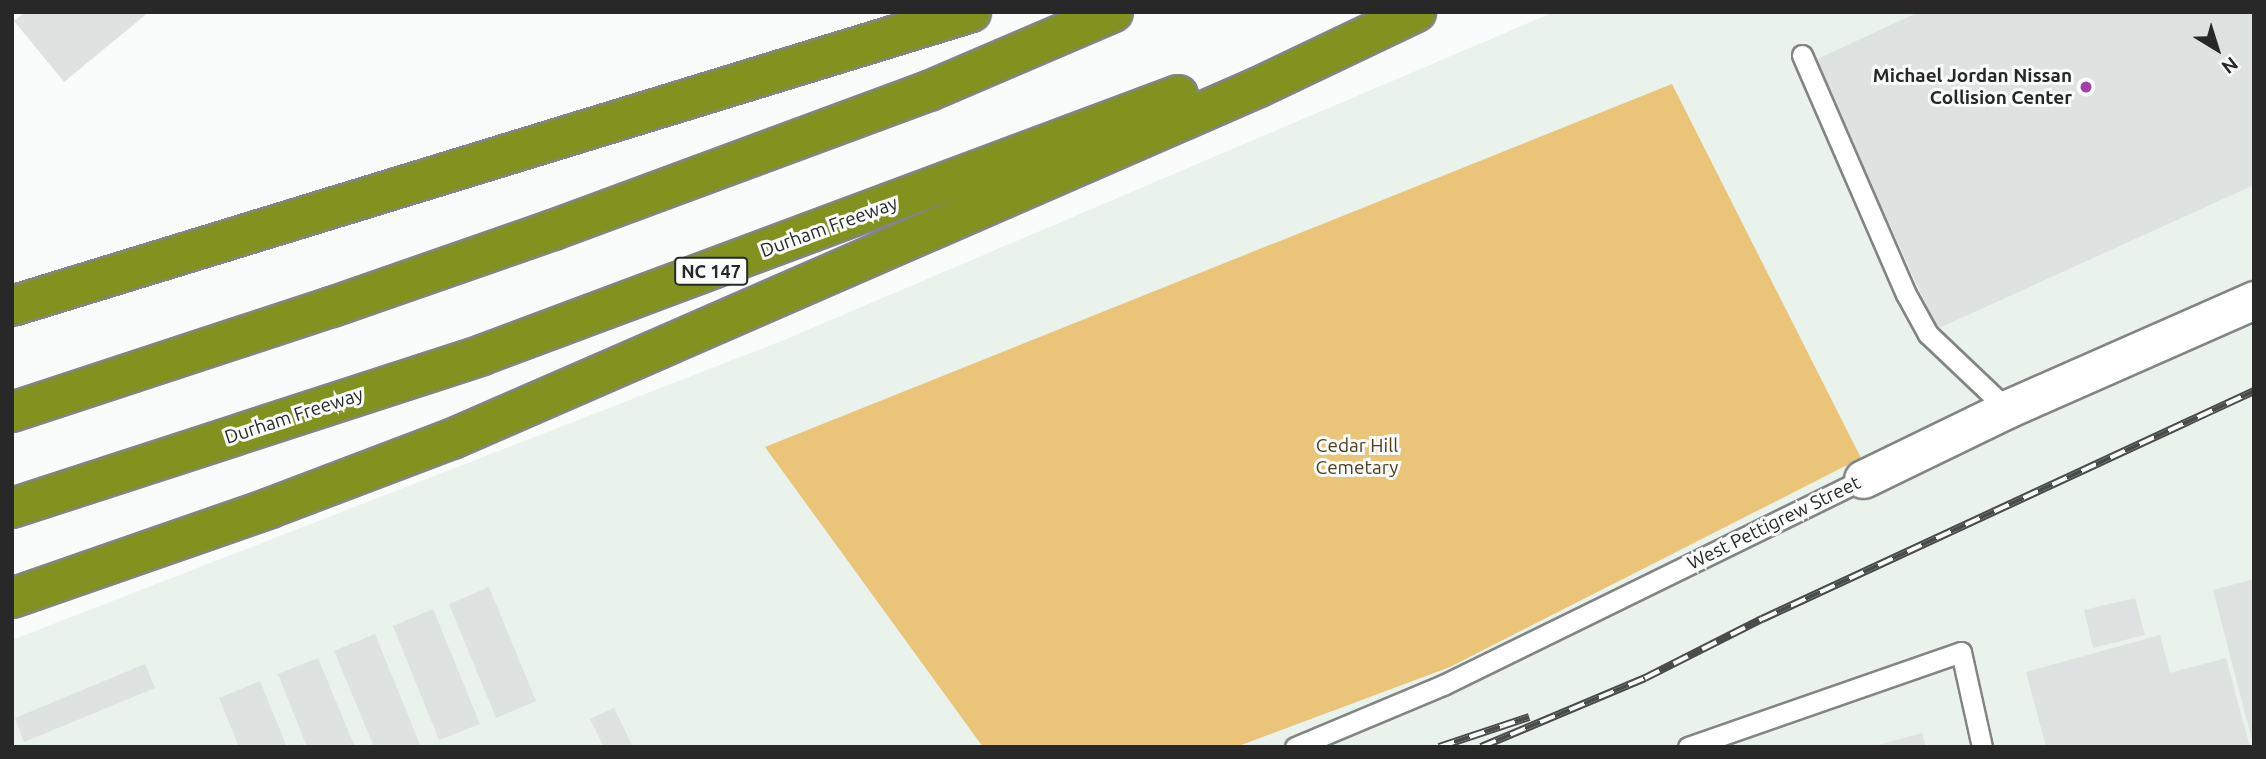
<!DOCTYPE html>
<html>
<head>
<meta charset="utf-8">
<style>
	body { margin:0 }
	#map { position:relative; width:2266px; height:759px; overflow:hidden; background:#f9fcfa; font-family:Ubuntu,sans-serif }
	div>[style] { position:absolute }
	.built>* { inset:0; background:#e9f3eb }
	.green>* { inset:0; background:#e9c479 }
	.building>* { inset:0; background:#dee2e1 }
	.roads { filter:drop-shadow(2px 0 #828583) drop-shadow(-2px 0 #828583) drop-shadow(0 2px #828583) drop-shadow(0 -2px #828583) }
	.lane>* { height:19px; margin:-9.5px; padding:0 9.5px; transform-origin:9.5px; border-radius:9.5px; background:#fff }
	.street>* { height:37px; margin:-18.5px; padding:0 18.5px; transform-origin:18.5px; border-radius:18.5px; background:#fff }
	.highway>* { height:38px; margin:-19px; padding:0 19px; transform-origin:19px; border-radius:19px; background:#81921e }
	.rail>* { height:8px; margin-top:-4px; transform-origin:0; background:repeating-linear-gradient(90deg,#f9fcfa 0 16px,#4a4c4b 0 32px); box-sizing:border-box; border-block:2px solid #4a4c4b }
	.dots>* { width:19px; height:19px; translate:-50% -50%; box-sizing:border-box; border:4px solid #f9fcfa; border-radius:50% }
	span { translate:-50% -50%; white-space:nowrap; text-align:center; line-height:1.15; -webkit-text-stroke:6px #f9fcfa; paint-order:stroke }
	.shield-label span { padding:2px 5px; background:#f9fcfa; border:2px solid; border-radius:5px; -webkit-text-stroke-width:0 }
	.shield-label { font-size:18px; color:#272827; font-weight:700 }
	.poi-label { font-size:19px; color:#272827; font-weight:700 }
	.right { translate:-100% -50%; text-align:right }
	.street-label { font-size:19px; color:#272827 }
	.park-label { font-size:19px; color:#4f3e1c }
	.frame { position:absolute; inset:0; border:14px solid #272827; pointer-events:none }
	.north { position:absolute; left:2182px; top:14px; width:70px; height:70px; -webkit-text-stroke:5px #f9fcfa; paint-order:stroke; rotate:142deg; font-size:19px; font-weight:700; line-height:28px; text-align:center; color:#272827 }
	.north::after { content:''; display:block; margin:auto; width:24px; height:32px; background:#272827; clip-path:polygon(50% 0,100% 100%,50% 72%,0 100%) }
</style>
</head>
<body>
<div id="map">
	<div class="built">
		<div style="clip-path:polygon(1554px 12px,2254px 12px,2254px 747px,12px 747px,12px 640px,784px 340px)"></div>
	</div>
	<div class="green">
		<div style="clip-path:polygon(1672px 84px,1861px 458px,1450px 667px,1236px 747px,983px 747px,765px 447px)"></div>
	</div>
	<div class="building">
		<div style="clip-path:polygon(25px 12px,149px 12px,64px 82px,14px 21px)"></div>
		<div style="clip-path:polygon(1919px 12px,2254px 12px,2254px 185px,1937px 329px,1815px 60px)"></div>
		<div style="clip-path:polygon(2254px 579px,2254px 744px,2253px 744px,2213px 590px)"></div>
		<div style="clip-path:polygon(489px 587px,536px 701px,496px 718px,449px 604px)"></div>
		<div style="clip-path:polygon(2135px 598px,2145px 635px,2093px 648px,2084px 610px)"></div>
		<div style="clip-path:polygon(433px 609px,480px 724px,439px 740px,393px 626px)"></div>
		<div style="clip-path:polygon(375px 634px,421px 747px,374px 747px,334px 651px)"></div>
		<div style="clip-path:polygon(2160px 635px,2170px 673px,2226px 658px,2250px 747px,2046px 747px,2026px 672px)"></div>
		<div style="clip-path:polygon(318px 658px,355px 747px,307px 747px,278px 674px)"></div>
		<div style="clip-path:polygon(145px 664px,155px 688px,24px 742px,15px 718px)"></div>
		<div style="clip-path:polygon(260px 681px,287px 747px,239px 747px,219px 698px)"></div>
		<div style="clip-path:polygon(614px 708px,633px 747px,604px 747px,590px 719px)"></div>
		<div style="clip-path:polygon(1922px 733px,1926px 747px,1875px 747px,1874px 746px)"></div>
	</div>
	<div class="roads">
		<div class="lane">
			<div style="left:1802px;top:55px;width:261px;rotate:66.5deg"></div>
			<div style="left:1906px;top:294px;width:46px;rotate:61.2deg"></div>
			<div style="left:1928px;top:334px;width:109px;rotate:43.5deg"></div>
			<div style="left:1295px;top:747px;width:160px;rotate:-22.7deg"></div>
			<div style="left:1443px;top:685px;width:468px;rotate:-26.1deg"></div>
			<div style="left:1688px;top:747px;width:289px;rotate:-19.2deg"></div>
			<div style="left:1961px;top:652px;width:97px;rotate:77.5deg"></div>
		</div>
		<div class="street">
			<div style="left:1863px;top:479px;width:160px;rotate:-25.9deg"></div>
			<div style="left:2007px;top:409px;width:270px;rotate:-23.8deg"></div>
		</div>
		<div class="highway">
			<div style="left:12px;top:306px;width:1003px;rotate:-17.04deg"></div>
			<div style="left:12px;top:412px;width:337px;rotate:-18.2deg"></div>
			<div style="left:332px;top:307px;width:234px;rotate:-19.2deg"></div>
			<div style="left:553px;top:230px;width:401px;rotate:-20.3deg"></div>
			<div style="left:929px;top:91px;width:200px;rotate:-23.2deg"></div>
			<div style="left:12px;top:508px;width:494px;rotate:-18deg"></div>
			<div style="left:482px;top:355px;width:743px;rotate:-20.48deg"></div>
			<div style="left:12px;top:598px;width:273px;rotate:-19.2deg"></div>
			<div style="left:270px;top:508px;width:195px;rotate:-20.8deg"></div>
			<div style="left:452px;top:439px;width:880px;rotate:-23.57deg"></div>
			<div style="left:1259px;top:87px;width:174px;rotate:-25.5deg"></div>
		</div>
	</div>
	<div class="rail">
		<div style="left:1439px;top:747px;width:95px;rotate:-18.4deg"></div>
		<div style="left:1481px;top:747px;width:178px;rotate:-22.8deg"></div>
		<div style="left:1645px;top:678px;width:131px;rotate:-26.8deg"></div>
		<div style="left:1762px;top:619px;width:542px;rotate:-24.86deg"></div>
	</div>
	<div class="dots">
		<div style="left:2086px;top:87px;background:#a140a8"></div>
	</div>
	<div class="shield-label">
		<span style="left:711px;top:271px">NC 147</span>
	</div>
	<div class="poi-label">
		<span class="right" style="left:2072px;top:87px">Michael Jordan Nissan<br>Collision Center</span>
	</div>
	<div class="street-label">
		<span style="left:829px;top:227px;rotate:-20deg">Durham Freeway</span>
		<span style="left:294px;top:416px;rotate:-18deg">Durham Freeway</span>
		<span style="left:1774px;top:523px;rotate:-26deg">West Pettigrew Street</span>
	</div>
	<div class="park-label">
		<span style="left:1357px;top:457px">Cedar Hill<br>Cemetary</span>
	</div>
	<div class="frame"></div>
	<div class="north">N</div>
</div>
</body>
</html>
